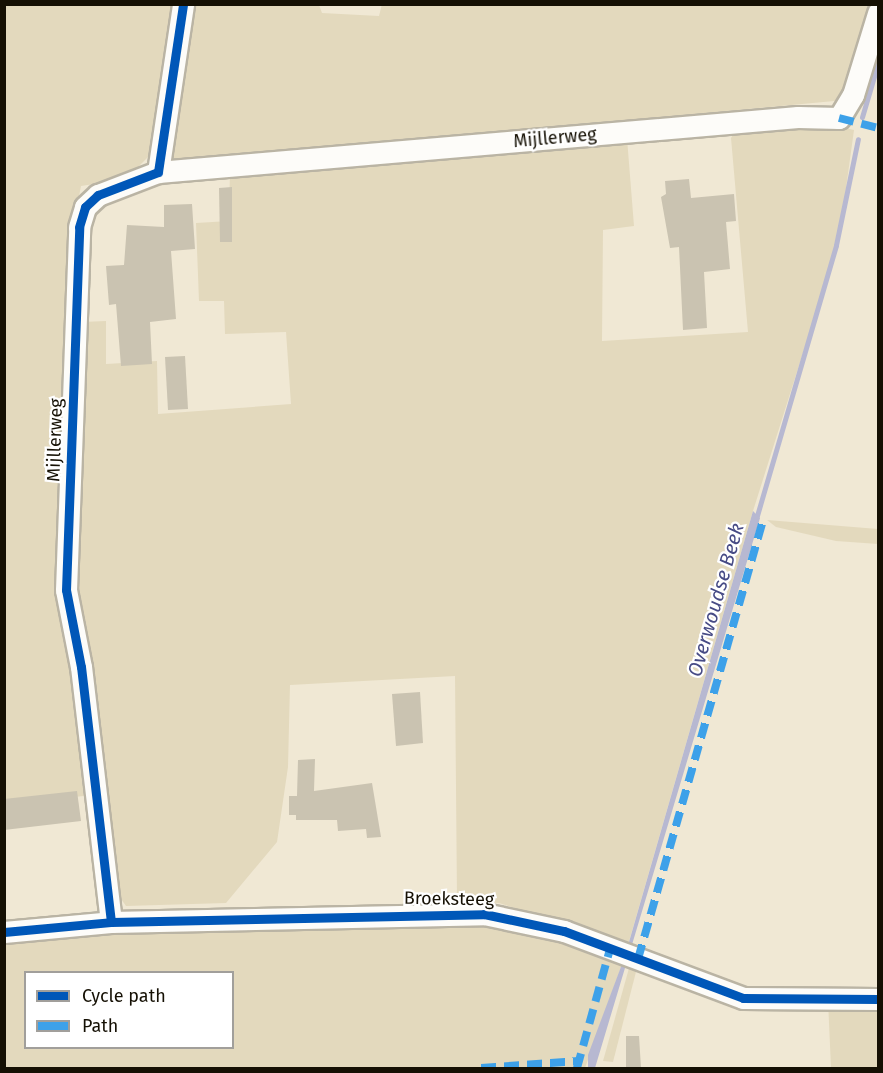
<!DOCTYPE html>
<html>
<head>
<meta charset="utf-8">
<style>
	body { margin:0 }
	#map { position:relative; width:883px; height:1073px; overflow:hidden; background:#f0e8d4; font-family:"Fira Sans",sans-serif }
	div>[style] { position:absolute }
	.green>* { inset:0; background:#e3d9bd }
	.water>* { inset:0; background:#b7b8d1 }
	.stream>* { height:5px; margin:-2.5px; padding:0 2.5px; transform-origin:2.5px; border-radius:2.5px; background:#b7b8d1 }
	.building>* { inset:0; background:#cac3b1 }
	.roads { filter:drop-shadow(2px 0 #bab4a4) drop-shadow(-2px 0 #bab4a4) drop-shadow(0 2px #bab4a4) drop-shadow(0 -2px #bab4a4) }
	.street>* { height:21px; margin:-10.5px; padding:0 10.5px; transform-origin:10.5px; border-radius:10.5px; background:#fdfcf9 }
	.quiet>* { height:8px; margin-top:-4px; transform-origin:0; background:repeating-linear-gradient(90deg,#3da1e9 0 15px,transparent 0 23px) }
	.cycleway>* { height:9px; margin:-4.5px; padding:0 4.5px; transform-origin:4.5px; border-radius:4.5px; background:#0057b8 }
	span { translate:-50% -50%; white-space:nowrap; text-align:center; line-height:1.15; -webkit-text-stroke:4.5px #fff; paint-order:stroke }
	.street-label { font-size:18px; color:#151004 }
	.water-label { font-size:20px; color:#474b85; font-style:italic }
	.frame { position:absolute; inset:0; border:6px solid #151004; pointer-events:none }
	.legend { position:absolute; left:24px; top:971px; width:210px; height:78px; box-sizing:border-box; background:#fff; border:2px solid #a19f9b; margin:0; padding:8px 10px; list-style:none; font-size:18px; color:#151004 }
	.legend li { display:flex; align-items:center; gap:12px; height:30px }
	.legend b { width:30px; border:2px solid #a19f9b }
</style>
</head>
<body>
<div id="map">
	<div class="green">
		<div style="clip-path:polygon(382px 4px,875px 5px,845px 100px,175px 162px,167px 153px,186px 5px,319px 5px,322px 13px,379px 16px)"></div>
		<div style="clip-path:polygon(4px 5px,174px 5px,152px 153px,126px 179px,81px 186px,75px 217px,70px 634px,92px 795px,5px 805px)"></div>
		<div style="clip-path:polygon(824px 123px,854px 130px,839px 239px,753px 511px,628px 945px,499px 903px,457px 900px,455px 676px,290px 685px,288px 767px,277px 842px,226px 903px,126px 906px,119px 896px,70px 578px,82px 322px,106px 321px,106px 364px,157px 361px,158px 414px,291px 404px,286px 332px,225px 334px,224px 301px,199px 301px,196px 223px,229px 221px,230px 169px,627px 138px,634px 226px,603px 230px,602px 341px,748px 332px,731px 138px,737px 127px)"></div>
		<div style="clip-path:polygon(767px 520px,878px 529px,878px 544px,836px 541px,776px 527px)"></div>
		<div style="clip-path:polygon(evenodd,494px 918px,625px 956px,585px 1068px,5px 1068px,4px 935px,494px 918px,26px 972px,232px 972px,232px 1048px,26px 1048px,26px 972px)"></div>
		<div style="clip-path:polygon(631px 961px,638px 964px,613px 1062px,603px 1061px)"></div>
		<div style="clip-path:polygon(828px 1000px,878px 1003px,878px 1068px,831px 1068px)"></div>
	</div>
	<div class="water">
		<div style="clip-path:polygon(753px 511px,760px 518px,595px 1068px,588px 1068px,588px 1055px,625px 956px)"></div>
	</div>
	<div class="stream">
		<div style="left:862px;top:117px;width:56px;rotate:-73.5deg"></div>
		<div style="left:756px;top:519px;width:285px;rotate:-73.7deg"></div>
		<div style="left:836px;top:245px;width:108px;rotate:-78.3deg"></div>
	</div>
	<div class="building">
		<div style="clip-path:polygon(689px 179px,691px 198px,734px 194px,736px 221px,726px 222px,730px 269px,704px 272px,707px 328px,683px 330px,679px 247px,670px 248px,661px 197px,666px 194px,665px 181px)"></div>
		<div style="clip-path:polygon(232px 187px,232px 242px,220px 242px,219px 188px)"></div>
		<div style="clip-path:polygon(192px 204px,195px 249px,171px 251px,176px 319px,150px 322px,152px 364px,121px 366px,116px 304px,109px 305px,106px 266px,124px 265px,127px 225px,164px 227px,164px 205px)"></div>
		<div style="clip-path:polygon(185px 356px,188px 409px,168px 410px,165px 357px)"></div>
		<div style="clip-path:polygon(420px 692px,423px 743px,396px 746px,392px 694px)"></div>
		<div style="clip-path:polygon(315px 759px,314px 791px,372px 783px,381px 837px,367px 838px,366px 829px,338px 831px,337px 820px,296px 820px,296px 815px,289px 815px,289px 796px,297px 796px,298px 760px)"></div>
		<div style="clip-path:polygon(77px 791px,81px 821px,4px 830px,4px 799px)"></div>
		<div style="clip-path:polygon(626px 1036px,639px 1036px,641px 1068px,626px 1068px)"></div>
	</div>
	<div class="roads">
		<div class="street">
			<div style="left:158px;top:172px;width:642px;rotate:-4.91deg"></div>
			<div style="left:798px;top:117px;width:41px;rotate:1.4deg"></div>
			<div style="left:839px;top:118px;width:27px;rotate:-59deg"></div>
			<div style="left:853px;top:95px;width:86px;rotate:-73deg"></div>
			<div style="left:111px;top:922px;width:257px;rotate:-96.7deg"></div>
			<div style="left:81px;top:667px;width:78px;rotate:-101deg"></div>
			<div style="left:66px;top:590px;width:363px;rotate:-87.9deg"></div>
			<div style="left:79px;top:227px;width:21px;rotate:-73deg"></div>
			<div style="left:85px;top:207px;width:18px;rotate:-43deg"></div>
			<div style="left:98px;top:195px;width:64px;rotate:-21deg"></div>
			<div style="left:158px;top:172px;width:170px;rotate:-81.5deg"></div>
			<div style="left:4px;top:932px;width:107px;rotate:-5.3deg"></div>
			<div style="left:111px;top:922px;width:373px;rotate:-1.2deg"></div>
			<div style="left:484px;top:914px;width:82px;rotate:12deg"></div>
			<div style="left:564px;top:931px;width:191px;rotate:20.5deg"></div>
			<div style="left:743px;top:998px;width:135px;rotate:0.4deg"></div>
		</div>
	</div>
	<div class="quiet">
		<div style="left:839px;top:118px;width:40px;rotate:14.4deg"></div>
		<div style="left:638px;top:959px;width:453px;rotate:-74.1deg"></div>
		<div style="left:481px;top:1068px;width:98px;rotate:-4.1deg"></div>
		<div style="left:577px;top:1068px;width:123px;rotate:-74.5deg"></div>
	</div>
	<div class="cycleway">
		<div style="left:111px;top:922px;width:257px;rotate:-96.7deg"></div>
		<div style="left:81px;top:667px;width:78px;rotate:-101deg"></div>
		<div style="left:66px;top:590px;width:363px;rotate:-87.9deg"></div>
		<div style="left:79px;top:227px;width:21px;rotate:-73deg"></div>
		<div style="left:85px;top:207px;width:18px;rotate:-43deg"></div>
		<div style="left:98px;top:195px;width:64px;rotate:-21deg"></div>
		<div style="left:158px;top:172px;width:170px;rotate:-81.5deg"></div>
		<div style="left:4px;top:932px;width:107px;rotate:-5.3deg"></div>
		<div style="left:111px;top:922px;width:373px;rotate:-1.2deg"></div>
		<div style="left:484px;top:914px;width:82px;rotate:12deg"></div>
		<div style="left:564px;top:931px;width:191px;rotate:20.5deg"></div>
		<div style="left:743px;top:998px;width:135px;rotate:0.4deg"></div>
	</div>
	<div class="street-label">
		<span style="left:555px;top:138px;rotate:-5deg">Mijllerweg</span>
		<span style="left:55px;top:440px;rotate:-88deg">Mijllerweg</span>
		<span style="left:449px;top:899px;rotate:1deg">Broeksteeg</span>
	</div>
	<div class="water-label">
		<span style="left:716px;top:600px;rotate:-74deg">Overwoudse Beek</span>
	</div>
	<div class="frame"></div>
	<ul class="legend">
	<li><b style="height:8px;background:#0057b8"></b>Cycle path</li>
	<li><b style="height:8px;background:#3da1e9"></b>Path</li>
	</ul>
</div>
</body>
</html>
